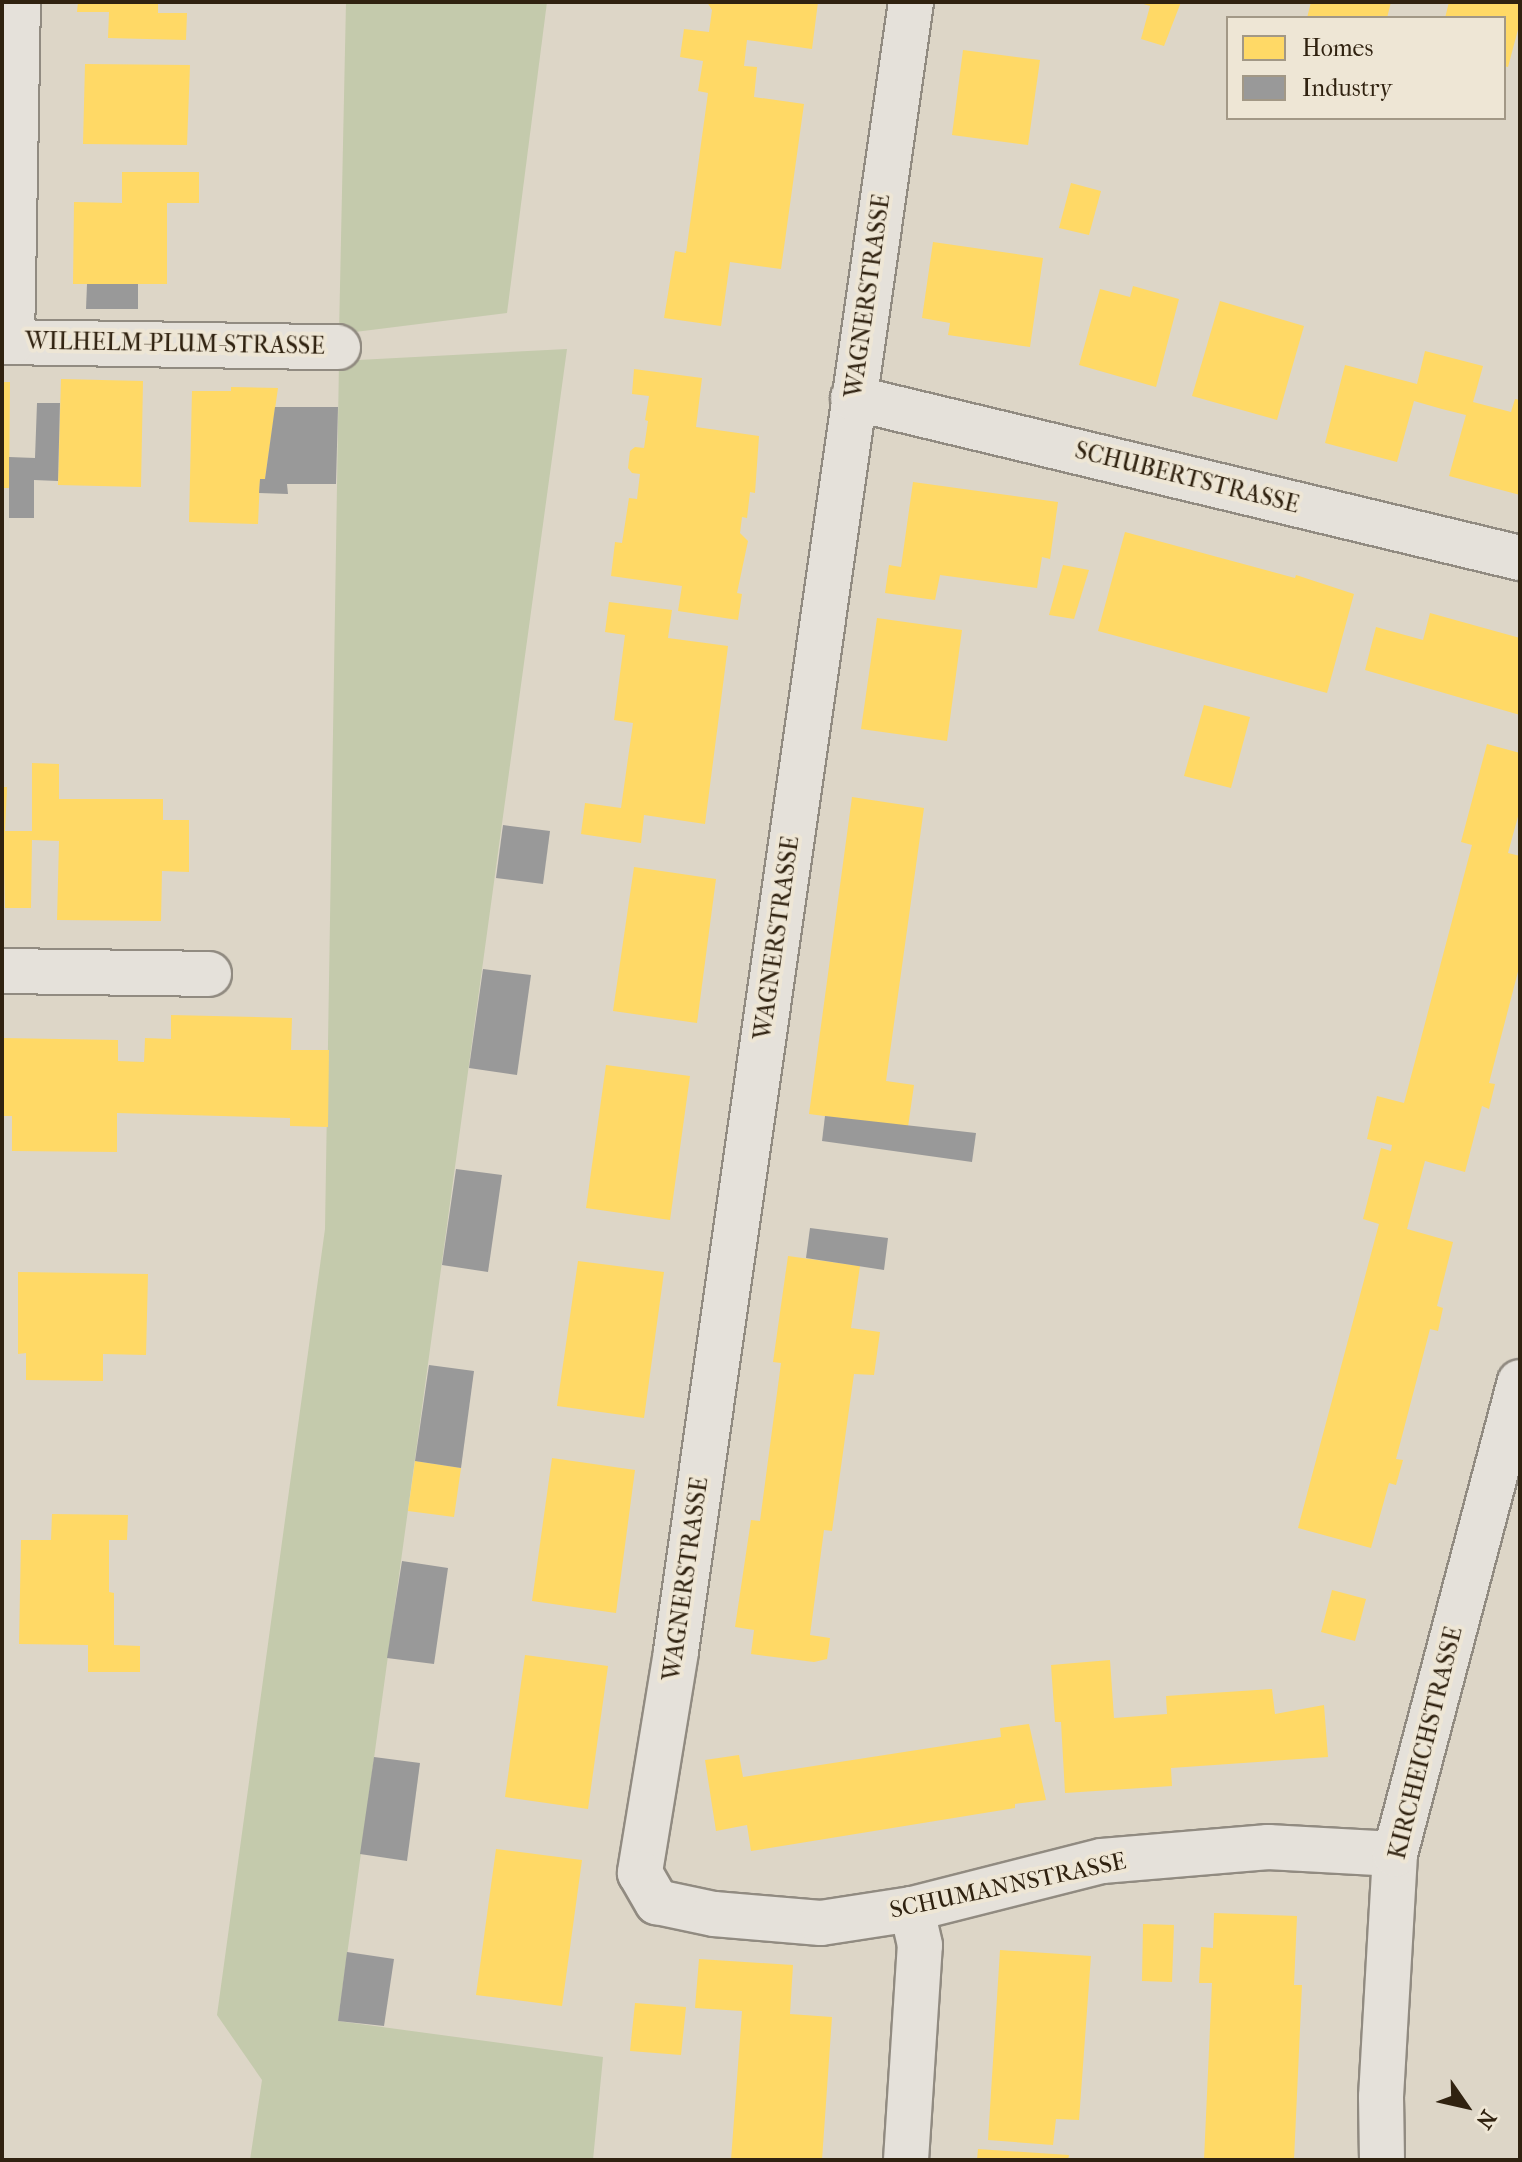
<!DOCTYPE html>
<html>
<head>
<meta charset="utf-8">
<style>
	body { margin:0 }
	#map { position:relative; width:1522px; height:2162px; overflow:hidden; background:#ddd6c7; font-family:"IM FELL French Canon",serif }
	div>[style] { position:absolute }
	.green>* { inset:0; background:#c4caac }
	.homes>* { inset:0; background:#ffd966 }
	.industry>* { inset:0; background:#999 }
	.roads { filter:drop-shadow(2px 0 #918b81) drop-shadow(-2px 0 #918b81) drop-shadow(0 2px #918b81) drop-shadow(0 -2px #918b81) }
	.minor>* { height:44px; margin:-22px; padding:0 22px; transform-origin:22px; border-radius:22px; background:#e5e1da }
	span { translate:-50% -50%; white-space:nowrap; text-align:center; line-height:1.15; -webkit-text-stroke:8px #eee6d5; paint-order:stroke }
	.street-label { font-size:24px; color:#302210 }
	.frame { position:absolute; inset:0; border:4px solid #302210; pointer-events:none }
	.legend { position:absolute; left:1226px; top:16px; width:280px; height:104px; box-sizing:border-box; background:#eee6d5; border:2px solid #a29886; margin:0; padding:10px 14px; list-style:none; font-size:24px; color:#302210 }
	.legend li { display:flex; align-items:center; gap:16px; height:40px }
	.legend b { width:40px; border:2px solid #a29886 }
	.north { position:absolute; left:1426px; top:2066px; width:80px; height:80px; -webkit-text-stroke:6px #eee6d5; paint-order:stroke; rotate:124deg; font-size:22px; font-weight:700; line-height:32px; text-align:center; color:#302210 }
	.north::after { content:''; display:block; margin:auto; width:28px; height:36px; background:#302210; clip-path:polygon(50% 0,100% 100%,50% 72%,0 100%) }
</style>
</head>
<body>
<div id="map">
	<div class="green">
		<div style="clip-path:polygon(346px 2px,547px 2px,507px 313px,339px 334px)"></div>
		<div style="clip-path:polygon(567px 349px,338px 2021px,603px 2057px,593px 2160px,250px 2160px,262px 2080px,217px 2015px,325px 1229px,339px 361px)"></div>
	</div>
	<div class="homes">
		<div style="clip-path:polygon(78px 2px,158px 2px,158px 13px,187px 13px,186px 40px,108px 38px,109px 12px,77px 12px)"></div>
		<div style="clip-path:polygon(707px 2px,818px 2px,812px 49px,747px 40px,744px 66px,757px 67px,754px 97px,804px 104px,781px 269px,730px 262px,721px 326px,664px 318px,675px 251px,686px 253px,708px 93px,698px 91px,703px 61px,680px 57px,684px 29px,709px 32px,712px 10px)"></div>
		<div style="clip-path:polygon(1137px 2px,1181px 2px,1164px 46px,1141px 39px,1150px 6px)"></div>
		<div style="clip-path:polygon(1311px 2px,1391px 2px,1387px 18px,1307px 18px)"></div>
		<div style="clip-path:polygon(1449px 2px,1520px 2px,1520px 22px,1508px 67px,1504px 66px,1504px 18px,1445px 18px)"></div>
		<div style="clip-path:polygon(963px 50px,1040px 60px,1028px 145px,952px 135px)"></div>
		<div style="clip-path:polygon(85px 64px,190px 65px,187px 145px,83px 144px)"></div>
		<div style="clip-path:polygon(122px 172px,199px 172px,199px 203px,167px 203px,167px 284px,73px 284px,74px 202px,122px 203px)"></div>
		<div style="clip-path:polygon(1071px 183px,1101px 191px,1089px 235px,1059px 228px)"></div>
		<div style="clip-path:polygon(933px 242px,1043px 258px,1030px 347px,948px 335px,950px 323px,922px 318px)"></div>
		<div style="clip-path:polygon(1133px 286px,1179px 299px,1156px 387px,1079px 365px,1100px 289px,1130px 297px)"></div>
		<div style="clip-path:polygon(1220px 301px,1304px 326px,1277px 420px,1192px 396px)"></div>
		<div style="clip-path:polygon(1425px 351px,1483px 366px,1473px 402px,1511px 412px,1515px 399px,1520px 400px,1520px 495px,1449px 476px,1466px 415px,1442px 409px,1414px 401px,1397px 462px,1325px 443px,1345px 365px,1417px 384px)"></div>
		<div style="clip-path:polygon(634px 369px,702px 378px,696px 427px,759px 436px,755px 493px,750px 492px,747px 518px,742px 517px,740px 533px,748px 541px,737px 593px,742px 594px,738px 620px,678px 611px,682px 586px,611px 576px,615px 542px,622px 543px,629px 498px,637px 499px,640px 474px,632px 473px,628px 468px,630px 451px,635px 447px,644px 448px,648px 421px,645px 420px,649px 396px,632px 394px)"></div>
		<div style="clip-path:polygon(61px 379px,143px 381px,141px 487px,58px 485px)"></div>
		<div style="clip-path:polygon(2px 382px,10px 382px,9px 488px,2px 488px)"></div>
		<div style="clip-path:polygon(231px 387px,278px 388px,265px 479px,260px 479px,258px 524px,189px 522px,192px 391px,231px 391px)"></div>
		<div style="clip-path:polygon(913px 482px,1058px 502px,1050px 559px,1042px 557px,1037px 588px,940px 575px,935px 600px,885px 593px,889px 565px,901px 567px)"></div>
		<div style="clip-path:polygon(1125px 532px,1295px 578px,1296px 575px,1354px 594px,1327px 693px,1098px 631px)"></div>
		<div style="clip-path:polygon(1063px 565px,1089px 570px,1074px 619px,1049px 615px)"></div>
		<div style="clip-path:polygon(609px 602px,672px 610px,668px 638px,728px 646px,705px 824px,644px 815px,641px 843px,581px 834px,585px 803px,621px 808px,633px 723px,614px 720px,625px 635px,605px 632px)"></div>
		<div style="clip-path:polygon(1430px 613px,1520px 638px,1520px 715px,1365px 670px,1376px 627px,1423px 640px)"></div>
		<div style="clip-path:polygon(877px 618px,962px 630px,947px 741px,861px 729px)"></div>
		<div style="clip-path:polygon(1204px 705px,1250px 717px,1231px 788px,1184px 776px)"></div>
		<div style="clip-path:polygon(1487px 744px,1520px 753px,1520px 809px,1508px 853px,1520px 856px,1520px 964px,1489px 1083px,1495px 1084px,1489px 1109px,1482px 1106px,1465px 1172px,1425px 1161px,1407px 1229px,1453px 1242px,1437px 1306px,1443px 1308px,1438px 1331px,1430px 1329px,1396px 1459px,1403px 1460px,1396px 1485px,1389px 1483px,1371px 1548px,1298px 1528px,1379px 1224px,1363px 1219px,1381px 1148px,1391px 1151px,1392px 1145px,1367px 1139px,1377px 1096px,1404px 1103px,1472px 845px,1461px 842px)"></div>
		<div style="clip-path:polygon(32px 763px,59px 764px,59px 799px,163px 799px,163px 820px,189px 820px,189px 872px,162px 871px,161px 921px,57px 920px,59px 841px,32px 840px,31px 908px,5px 908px,2px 787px,7px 787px,5px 831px,32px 831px)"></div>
		<div style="clip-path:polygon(852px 797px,924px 808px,886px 1081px,914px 1085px,908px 1127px,809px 1114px)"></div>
		<div style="clip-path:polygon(634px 867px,716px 879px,697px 1023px,613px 1011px)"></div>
		<div style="clip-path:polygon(171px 1015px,292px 1018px,291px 1050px,329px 1050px,328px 1127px,290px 1126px,290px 1118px,117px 1113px,117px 1152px,12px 1151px,12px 1116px,2px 1116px,2px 1038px,118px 1040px,118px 1061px,144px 1062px,145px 1038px,171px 1039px)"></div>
		<div style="clip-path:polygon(606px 1065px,690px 1076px,670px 1220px,586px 1208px)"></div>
		<div style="clip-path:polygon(788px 1256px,860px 1266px,851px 1328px,880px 1332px,874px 1375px,854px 1374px,832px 1531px,824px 1530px,810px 1635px,830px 1638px,827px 1659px,814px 1662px,751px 1654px,754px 1630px,735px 1627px,751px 1520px,760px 1521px,767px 1468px,781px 1363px,773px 1362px)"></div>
		<div style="clip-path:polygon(578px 1261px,664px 1272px,644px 1418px,557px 1406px)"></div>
		<div style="clip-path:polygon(18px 1272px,148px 1274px,146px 1355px,103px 1354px,103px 1381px,26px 1380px,26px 1353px,18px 1354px)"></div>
		<div style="clip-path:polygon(552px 1458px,635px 1470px,616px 1613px,532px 1601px)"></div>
		<div style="clip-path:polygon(415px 1461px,461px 1468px,454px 1517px,408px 1511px)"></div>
		<div style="clip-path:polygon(52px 1514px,128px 1515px,127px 1540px,109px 1540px,109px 1592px,114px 1593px,114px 1645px,140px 1646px,140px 1672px,88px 1672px,88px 1645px,19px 1644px,21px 1540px,51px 1540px)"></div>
		<div style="clip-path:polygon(1332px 1590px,1366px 1599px,1355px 1641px,1321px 1632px)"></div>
		<div style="clip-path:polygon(525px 1655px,608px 1666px,588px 1809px,505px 1797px)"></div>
		<div style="clip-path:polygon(1110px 1660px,1114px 1718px,1167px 1714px,1166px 1696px,1272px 1689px,1275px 1714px,1324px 1705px,1328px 1757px,1171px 1768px,1172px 1786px,1065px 1793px,1061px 1722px,1055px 1722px,1051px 1665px)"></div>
		<div style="clip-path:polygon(1029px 1724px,1046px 1800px,1015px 1804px,1015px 1808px,751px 1851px,747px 1825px,716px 1831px,705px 1760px,739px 1755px,743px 1777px,1001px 1737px,1000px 1728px)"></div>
		<div style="clip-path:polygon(496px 1849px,582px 1860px,562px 2006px,476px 1995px)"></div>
		<div style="clip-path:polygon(1214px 1913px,1297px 1916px,1294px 1985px,1302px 1985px,1294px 2160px,1204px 2160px,1212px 1983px,1199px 1983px,1201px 1947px,1213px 1948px)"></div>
		<div style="clip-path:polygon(1143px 1924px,1174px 1925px,1172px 1982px,1142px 1981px)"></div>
		<div style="clip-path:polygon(1000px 1950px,1091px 1956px,1079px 2120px,1056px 2119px,1053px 2145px,988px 2140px)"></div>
		<div style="clip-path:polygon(699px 1959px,793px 1965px,790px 2014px,832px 2017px,822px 2160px,731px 2160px,742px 2011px,695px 2008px)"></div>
		<div style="clip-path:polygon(635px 2003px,686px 2007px,681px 2055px,630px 2051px)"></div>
		<div style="clip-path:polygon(978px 2149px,1069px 2155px,1068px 2160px,977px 2160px)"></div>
	</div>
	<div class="industry">
		<div style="clip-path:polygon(87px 284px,138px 284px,138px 309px,86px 309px)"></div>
		<div style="clip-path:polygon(37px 403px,60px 403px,58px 481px,34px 480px,34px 518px,9px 518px,9px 457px,35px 458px)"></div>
		<div style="clip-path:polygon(275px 407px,338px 407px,336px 484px,287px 484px,288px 494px,259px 493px,260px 479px,265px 479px)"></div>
		<div style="clip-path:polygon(503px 825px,550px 831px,543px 884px,496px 878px)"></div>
		<div style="clip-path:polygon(483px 969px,531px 975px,517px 1075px,469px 1068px)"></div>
		<div style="clip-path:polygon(825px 1116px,976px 1133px,972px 1162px,822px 1141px)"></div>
		<div style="clip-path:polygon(456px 1169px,502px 1175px,488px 1272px,442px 1265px)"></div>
		<div style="clip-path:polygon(810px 1228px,888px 1238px,884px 1270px,806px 1258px)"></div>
		<div style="clip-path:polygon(429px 1365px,474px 1371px,461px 1468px,415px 1461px)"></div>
		<div style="clip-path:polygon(402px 1561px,448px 1568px,434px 1664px,387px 1658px)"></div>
		<div style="clip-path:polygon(374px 1757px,420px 1763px,407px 1861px,360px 1854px)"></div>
		<div style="clip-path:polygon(347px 1952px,394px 1959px,384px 2026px,338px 2021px)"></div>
	</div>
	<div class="roads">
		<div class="minor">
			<div style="left:911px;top:2px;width:1667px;rotate:98.11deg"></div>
			<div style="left:676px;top:1652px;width:224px;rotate:99.3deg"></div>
			<div style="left:640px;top:1873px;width:34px;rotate:60deg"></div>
			<div style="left:657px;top:1902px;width:58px;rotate:11.9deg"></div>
			<div style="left:714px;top:1914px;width:107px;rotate:4.8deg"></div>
			<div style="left:821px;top:1923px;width:92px;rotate:-8.7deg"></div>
			<div style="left:912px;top:1909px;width:196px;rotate:-14.2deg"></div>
			<div style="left:1102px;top:1861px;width:167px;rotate:-4.8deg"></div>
			<div style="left:1268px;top:1847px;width:127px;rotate:3.2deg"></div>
			<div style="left:2px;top:342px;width:336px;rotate:0.9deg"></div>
			<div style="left:12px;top:342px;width:340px;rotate:-89deg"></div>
			<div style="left:853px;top:398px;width:686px;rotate:13.49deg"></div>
			<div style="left:2px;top:971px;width:207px;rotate:0.8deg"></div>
			<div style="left:906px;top:2160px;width:215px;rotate:-86.3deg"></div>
			<div style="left:920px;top:1945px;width:37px;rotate:-103deg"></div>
			<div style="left:1382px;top:2160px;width:63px;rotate:-90.9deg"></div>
			<div style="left:1381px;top:2097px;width:243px;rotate:-86.7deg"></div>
			<div style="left:1395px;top:1854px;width:488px;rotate:-75.2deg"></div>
		</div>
	</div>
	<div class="street-label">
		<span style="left:868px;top:296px;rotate:-82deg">WAGNERSTRASSE</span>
		<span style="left:175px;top:344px;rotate:1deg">WILHELM-PLUM-STRASSE</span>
		<span style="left:1187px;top:478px;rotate:14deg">SCHUBERTSTRASSE</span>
		<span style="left:777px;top:938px;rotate:-82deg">WAGNERSTRASSE</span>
		<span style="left:686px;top:1579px;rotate:-82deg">WAGNERSTRASSE</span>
		<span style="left:1426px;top:1743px;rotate:-76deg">KIRCHEICHSTRASSE</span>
		<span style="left:1008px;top:1886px;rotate:-12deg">SCHUMANNSTRASSE</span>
	</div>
	<div class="frame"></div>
	<ul class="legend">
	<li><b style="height:22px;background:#ffd966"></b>Homes</li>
	<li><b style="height:22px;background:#999"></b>Industry</li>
	</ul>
	<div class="north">N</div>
</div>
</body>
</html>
